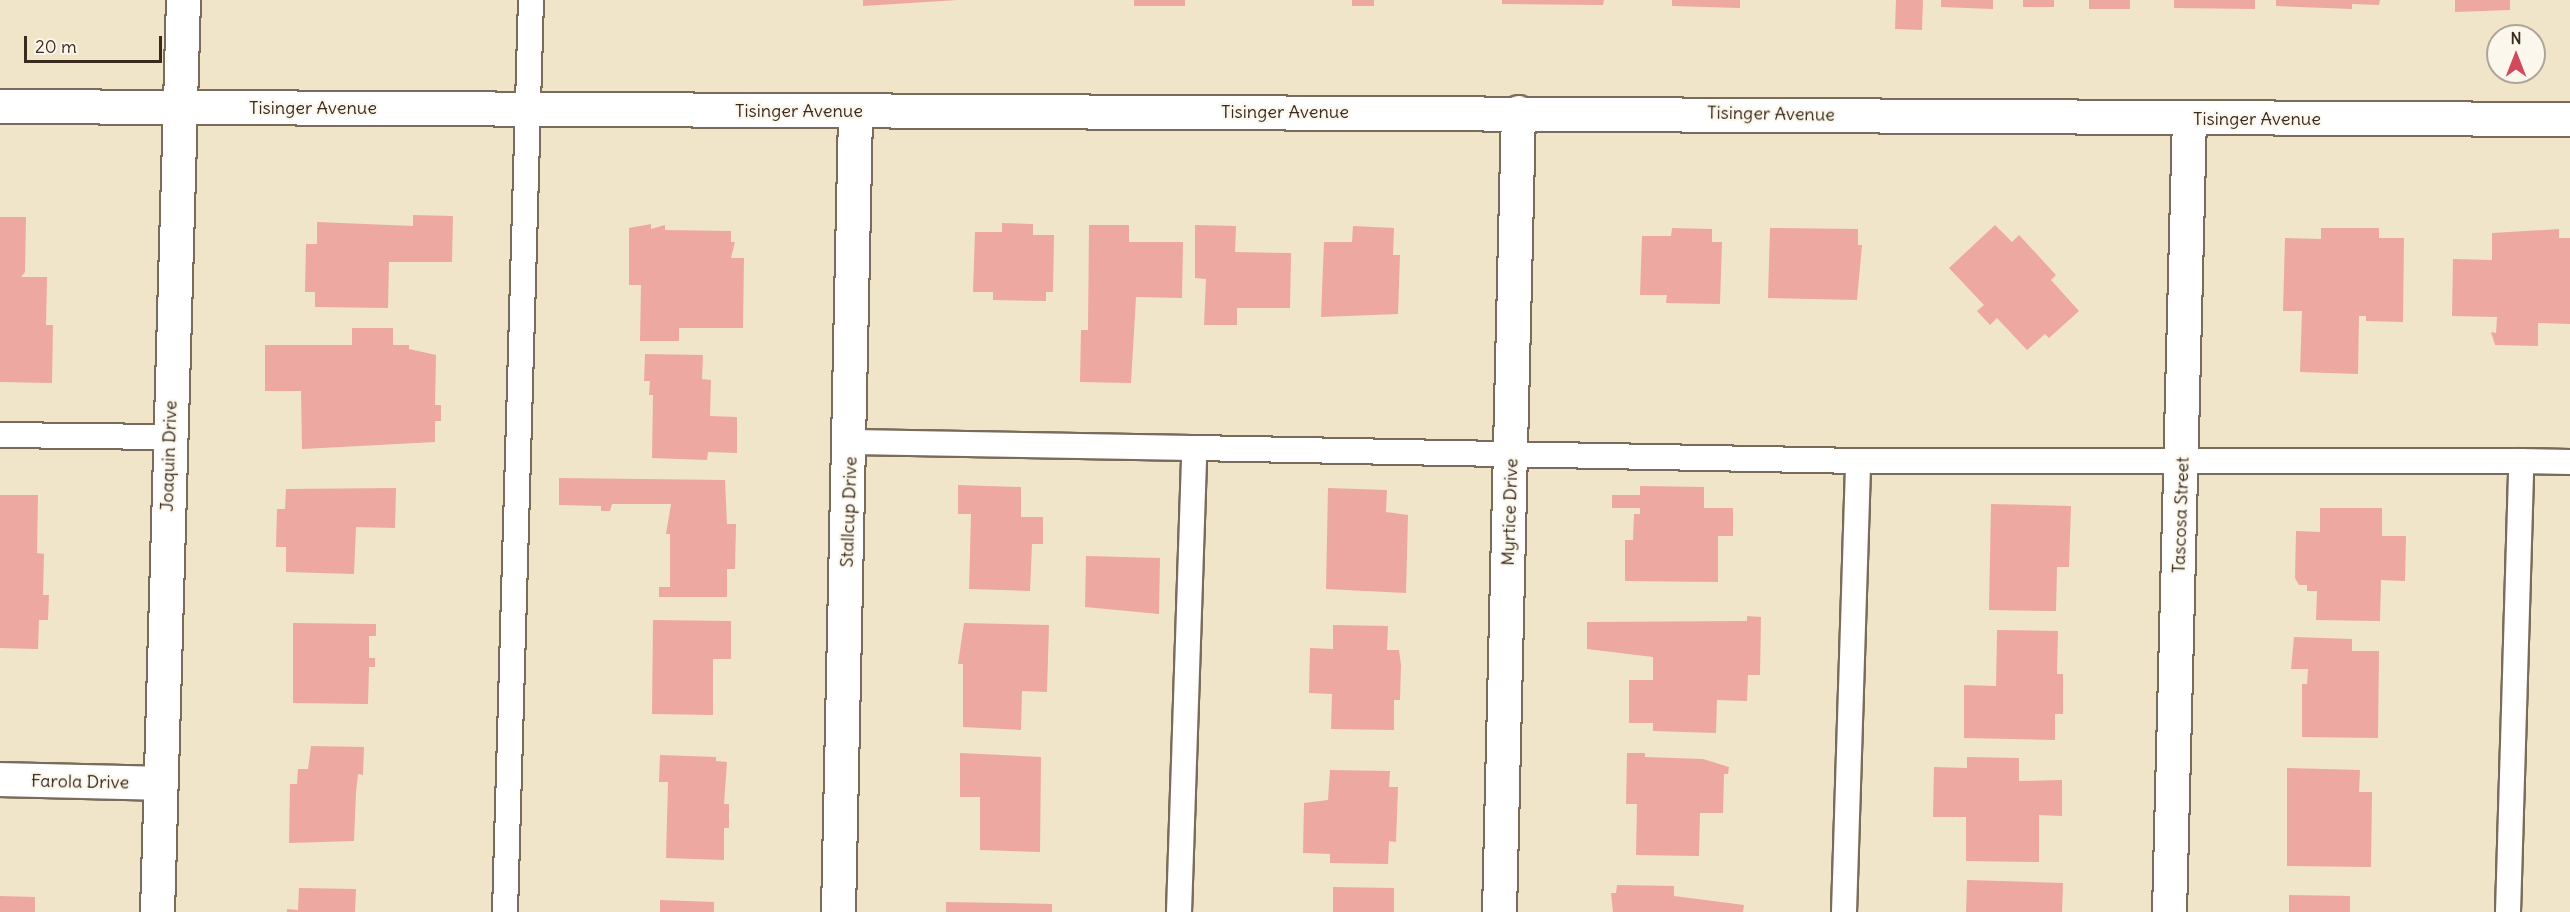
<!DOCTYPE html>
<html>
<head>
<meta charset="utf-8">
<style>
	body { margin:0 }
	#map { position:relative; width:2570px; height:912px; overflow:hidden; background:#f0e5c8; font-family:Delius,sans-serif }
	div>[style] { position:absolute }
	.building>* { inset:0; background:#eda8a1 }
	.roads { filter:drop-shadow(2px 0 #7a6b5a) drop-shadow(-2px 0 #7a6b5a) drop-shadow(0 2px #7a6b5a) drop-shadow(0 -2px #7a6b5a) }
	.service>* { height:24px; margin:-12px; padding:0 12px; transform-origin:12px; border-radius:12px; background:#fff }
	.minor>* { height:33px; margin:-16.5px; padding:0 16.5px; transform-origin:16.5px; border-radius:16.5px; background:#fff }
	.tertiary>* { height:33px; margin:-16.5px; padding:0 16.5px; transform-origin:16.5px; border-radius:16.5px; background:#fff }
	span { translate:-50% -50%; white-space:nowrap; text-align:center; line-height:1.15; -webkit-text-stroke:4.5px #fbf7ec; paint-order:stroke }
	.street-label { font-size:18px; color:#3b2a1e }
	.north { position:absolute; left:2486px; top:24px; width:60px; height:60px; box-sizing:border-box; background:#fbf7ec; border:2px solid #aea59a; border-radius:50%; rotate:0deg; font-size:16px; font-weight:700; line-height:24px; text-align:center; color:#3b2a1e }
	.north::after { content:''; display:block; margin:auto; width:21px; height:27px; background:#d1495b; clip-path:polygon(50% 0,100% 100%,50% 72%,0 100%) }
	.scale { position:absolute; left:24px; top:36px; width:138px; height:27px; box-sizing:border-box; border:3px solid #3b2a1e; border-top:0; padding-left:8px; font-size:18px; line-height:21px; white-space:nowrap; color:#3b2a1e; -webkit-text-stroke:4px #fbf7ec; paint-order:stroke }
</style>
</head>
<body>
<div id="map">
	<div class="building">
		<div style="clip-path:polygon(863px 0,958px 0,863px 6px)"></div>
		<div style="clip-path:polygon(1134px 0,1185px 0,1185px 6px,1134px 6px)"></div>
		<div style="clip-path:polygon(1352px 0,1374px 0,1374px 6px,1352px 6px)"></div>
		<div style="clip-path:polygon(1502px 0,1604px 0,1603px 5px,1502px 4px)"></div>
		<div style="clip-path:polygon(1672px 0,1740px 0,1740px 8px,1672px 6px)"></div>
		<div style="clip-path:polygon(1896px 0,1923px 0,1922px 30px,1895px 29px)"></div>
		<div style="clip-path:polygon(1941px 0,1993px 0,1993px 9px,1941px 7px)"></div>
		<div style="clip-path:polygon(2023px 0,2054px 0,2054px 7px,2023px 7px)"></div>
		<div style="clip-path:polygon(2089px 0,2130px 0,2130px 9px,2089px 9px)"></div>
		<div style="clip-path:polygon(2174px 0,2255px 0,2255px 9px,2174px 8px)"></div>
		<div style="clip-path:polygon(2276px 0,2380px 0,2379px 5px,2352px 4px,2352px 9px,2276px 6px)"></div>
		<div style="clip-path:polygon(2455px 0,2510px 0,2510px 10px,2455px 12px)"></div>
		<div style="clip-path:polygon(413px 215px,453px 216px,452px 262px,389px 262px,388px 308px,315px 307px,315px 292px,305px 292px,306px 244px,317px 244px,317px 222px,413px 226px)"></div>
		<div style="clip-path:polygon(0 217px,26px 217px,25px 272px,21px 277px,47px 277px,46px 325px,53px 325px,52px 383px,0 382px)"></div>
		<div style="clip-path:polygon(1002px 223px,1033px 224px,1033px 235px,1054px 235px,1053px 292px,1046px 292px,1046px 301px,993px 300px,993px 292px,973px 292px,975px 232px,1002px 232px)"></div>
		<div style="clip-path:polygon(651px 224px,651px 229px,665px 225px,665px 230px,731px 231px,731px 242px,735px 242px,731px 258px,744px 258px,743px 328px,679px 328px,679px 341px,640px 341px,641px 285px,629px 285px,629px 228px)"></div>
		<div style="clip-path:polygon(1089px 225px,1129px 225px,1129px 242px,1183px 242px,1182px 298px,1136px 297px,1131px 383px,1080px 382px,1081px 330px,1088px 330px)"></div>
		<div style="clip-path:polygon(1195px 225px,1236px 226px,1235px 252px,1291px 253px,1290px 308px,1237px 308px,1237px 325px,1204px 325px,1206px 279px,1195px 278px)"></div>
		<div style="clip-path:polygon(1995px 225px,2012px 242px,2019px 235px,2056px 275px,2051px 280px,2079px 311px,2049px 338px,2045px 334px,2027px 350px,1997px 318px,1990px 325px,1977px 311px,1984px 305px,1949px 268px)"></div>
		<div style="clip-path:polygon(1353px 226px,1394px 228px,1393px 255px,1400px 255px,1398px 314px,1321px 317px,1324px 242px,1352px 242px)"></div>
		<div style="clip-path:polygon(1672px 228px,1712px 229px,1712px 242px,1722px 242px,1720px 304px,1666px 303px,1667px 295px,1640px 295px,1642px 236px,1671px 236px)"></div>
		<div style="clip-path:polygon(1770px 228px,1858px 229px,1858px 245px,1862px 245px,1857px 300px,1768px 298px)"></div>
		<div style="clip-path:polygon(2321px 228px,2379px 228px,2379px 238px,2404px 238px,2403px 322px,2366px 321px,2366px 316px,2359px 316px,2358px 374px,2300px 372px,2302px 311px,2283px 311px,2285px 238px,2321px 239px)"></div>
		<div style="clip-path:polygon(2559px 229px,2559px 238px,2570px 238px,2570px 324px,2538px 323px,2538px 346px,2495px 345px,2491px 332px,2496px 333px,2497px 317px,2452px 316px,2453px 259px,2492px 260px,2492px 233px)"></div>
		<div style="clip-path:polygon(352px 328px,393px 328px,393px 345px,409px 345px,409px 349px,436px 355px,435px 405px,441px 405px,441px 421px,435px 421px,435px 442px,302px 449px,301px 391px,265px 391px,265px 345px,352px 345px)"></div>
		<div style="clip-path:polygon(645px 354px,703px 355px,702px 379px,711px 380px,710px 416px,737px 417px,737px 453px,708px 452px,707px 460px,652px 458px,653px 395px,649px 395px,650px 381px,644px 381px)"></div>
		<div style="clip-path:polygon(559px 478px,725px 480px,727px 524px,736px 524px,735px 569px,727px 569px,727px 597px,659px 597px,659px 587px,670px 587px,670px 534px,666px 534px,671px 504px,612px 504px,610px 511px,601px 511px,601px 506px,559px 505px)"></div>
		<div style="clip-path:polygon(958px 485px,1021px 487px,1021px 517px,1043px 517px,1043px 544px,1032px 544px,1030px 591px,969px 589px,971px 514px,958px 514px)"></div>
		<div style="clip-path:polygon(1640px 486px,1704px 487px,1704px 508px,1733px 508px,1733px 536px,1718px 536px,1718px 582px,1625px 581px,1625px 540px,1633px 540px,1634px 514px,1640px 514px,1640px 508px,1612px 508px,1612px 495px,1640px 495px)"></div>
		<div style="clip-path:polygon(396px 488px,395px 528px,356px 527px,354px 574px,286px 572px,286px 547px,276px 547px,277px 509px,285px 509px,286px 489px)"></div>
		<div style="clip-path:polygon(1328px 488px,1387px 490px,1386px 512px,1408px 515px,1406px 593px,1326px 589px)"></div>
		<div style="clip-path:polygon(0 495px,38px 495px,37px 553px,44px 554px,43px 595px,49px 595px,48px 620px,39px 620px,38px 649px,0 648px)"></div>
		<div style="clip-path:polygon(1991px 504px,2071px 506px,2069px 567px,2057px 567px,2056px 611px,1989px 610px)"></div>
		<div style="clip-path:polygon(2320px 508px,2382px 508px,2382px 536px,2406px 536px,2405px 581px,2381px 580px,2380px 621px,2316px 620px,2317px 591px,2307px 591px,2307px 585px,2299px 585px,2295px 578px,2296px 531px,2320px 532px)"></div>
		<div style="clip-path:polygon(1086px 556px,1160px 558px,1159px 614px,1085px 607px)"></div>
		<div style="clip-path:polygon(1747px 616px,1761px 617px,1760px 675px,1748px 675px,1747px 701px,1717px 700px,1716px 733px,1653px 731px,1653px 723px,1629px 723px,1629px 680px,1653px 680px,1653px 657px,1587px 649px,1587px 622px,1747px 621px)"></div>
		<div style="clip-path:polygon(653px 620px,731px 621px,731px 659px,713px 659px,713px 715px,652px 714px)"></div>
		<div style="clip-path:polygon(293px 623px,376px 624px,376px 636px,369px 636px,369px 658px,375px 658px,375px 667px,369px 667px,368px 704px,293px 703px)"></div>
		<div style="clip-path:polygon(964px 623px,1049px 625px,1047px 692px,1022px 691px,1021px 730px,963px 727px,963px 664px,958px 664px)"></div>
		<div style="clip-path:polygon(1333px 625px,1388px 626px,1387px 650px,1399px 650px,1401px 665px,1400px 700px,1394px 700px,1394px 730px,1331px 729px,1332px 694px,1309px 693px,1310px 648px,1333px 649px)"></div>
		<div style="clip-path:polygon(1997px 630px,2058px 631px,2057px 674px,2063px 674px,2063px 714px,2055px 714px,2055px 740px,1964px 738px,1964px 685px,1996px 686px)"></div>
		<div style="clip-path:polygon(2294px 637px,2352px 639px,2352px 651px,2379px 651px,2378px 738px,2302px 737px,2302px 684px,2307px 684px,2308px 669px,2291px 669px)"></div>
		<div style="clip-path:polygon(311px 746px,364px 747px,363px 775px,358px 774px,356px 792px,354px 841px,289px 843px,290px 784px,297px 784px,298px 769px,308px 769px)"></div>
		<div style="clip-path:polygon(960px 753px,1041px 757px,1040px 852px,980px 850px,980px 797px,960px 797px)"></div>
		<div style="clip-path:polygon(1627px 753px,1645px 753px,1645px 757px,1703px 759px,1729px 767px,1728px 774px,1724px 774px,1723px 813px,1700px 813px,1699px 856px,1636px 855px,1637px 804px,1626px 804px)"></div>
		<div style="clip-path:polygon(660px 755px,716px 757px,716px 761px,727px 762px,724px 804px,729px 804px,729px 828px,724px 828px,724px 860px,666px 858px,668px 782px,659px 782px)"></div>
		<div style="clip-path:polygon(1967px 757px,2019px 758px,2019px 781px,2062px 780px,2062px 816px,2039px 815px,2039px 862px,1966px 861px,1966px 817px,1933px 817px,1934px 767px,1967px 768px)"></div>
		<div style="clip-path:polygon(2287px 768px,2360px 770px,2359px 792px,2372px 792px,2371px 867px,2287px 866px)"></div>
		<div style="clip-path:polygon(1330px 770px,1390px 771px,1389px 787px,1398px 787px,1396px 842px,1389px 841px,1388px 864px,1330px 863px,1330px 854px,1303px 853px,1304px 803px,1328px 800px)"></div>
		<div style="clip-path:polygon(1967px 880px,2063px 883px,2062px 912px,1966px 912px)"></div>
		<div style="clip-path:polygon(1617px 885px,1674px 886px,1674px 896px,1744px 905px,1743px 912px,1613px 912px,1611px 893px,1616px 893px)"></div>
		<div style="clip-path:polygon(1333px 887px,1394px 888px,1394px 912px,1333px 912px)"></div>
		<div style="clip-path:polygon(299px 888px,356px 889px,355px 912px,287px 912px,287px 909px,298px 910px)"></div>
		<div style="clip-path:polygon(2289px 895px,2350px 896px,2350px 912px,2289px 912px)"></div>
		<div style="clip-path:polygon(0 896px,35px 897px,35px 912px,0 912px)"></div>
		<div style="clip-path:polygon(660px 900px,714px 902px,714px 912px,660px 912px)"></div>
		<div style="clip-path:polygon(946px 902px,1052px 904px,1052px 912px,946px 912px)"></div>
	</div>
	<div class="roads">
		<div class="service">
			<div style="left:0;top:435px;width:169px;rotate:0.7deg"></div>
			<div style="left:851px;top:442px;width:343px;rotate:1deg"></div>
			<div style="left:505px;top:912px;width:912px;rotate:-88.37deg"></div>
			<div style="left:1179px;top:912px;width:464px;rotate:-88.1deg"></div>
			<div style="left:1194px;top:448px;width:664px;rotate:1.12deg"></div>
			<div style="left:1844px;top:912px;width:451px;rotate:-88.2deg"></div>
			<div style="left:1858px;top:461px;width:663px"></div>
			<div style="left:2508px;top:912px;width:451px;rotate:-88.3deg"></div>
			<div style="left:2521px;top:461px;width:49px;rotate:1.2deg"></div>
		</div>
		<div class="minor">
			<div style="left:0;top:106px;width:2570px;rotate:0.29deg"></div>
			<div style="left:0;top:779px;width:161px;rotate:1.4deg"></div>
			<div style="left:838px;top:912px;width:800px;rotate:-88.78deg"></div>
			<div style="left:1499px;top:912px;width:800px;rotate:-88.64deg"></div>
			<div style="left:2169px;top:912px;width:793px;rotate:-88.56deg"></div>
		</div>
		<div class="tertiary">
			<div style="left:157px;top:912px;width:912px;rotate:-88.37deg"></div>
		</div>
	</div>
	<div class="street-label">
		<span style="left:313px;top:108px">Tisinger Avenue</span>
		<span style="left:799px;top:111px">Tisinger Avenue</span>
		<span style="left:1285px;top:112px">Tisinger Avenue</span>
		<span style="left:1771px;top:114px;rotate:1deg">Tisinger Avenue</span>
		<span style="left:2257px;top:119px">Tisinger Avenue</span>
		<span style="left:169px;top:456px;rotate:-88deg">Joaquin Drive</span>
		<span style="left:849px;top:512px;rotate:-88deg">Stallcup Drive</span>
		<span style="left:1510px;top:512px;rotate:-88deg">Myrtice Drive</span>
		<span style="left:2181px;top:515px;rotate:-88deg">Tascosa Street</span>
		<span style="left:80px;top:782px;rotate:1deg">Farola Drive</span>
	</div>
	<div class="north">N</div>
	<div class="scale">20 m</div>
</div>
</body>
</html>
